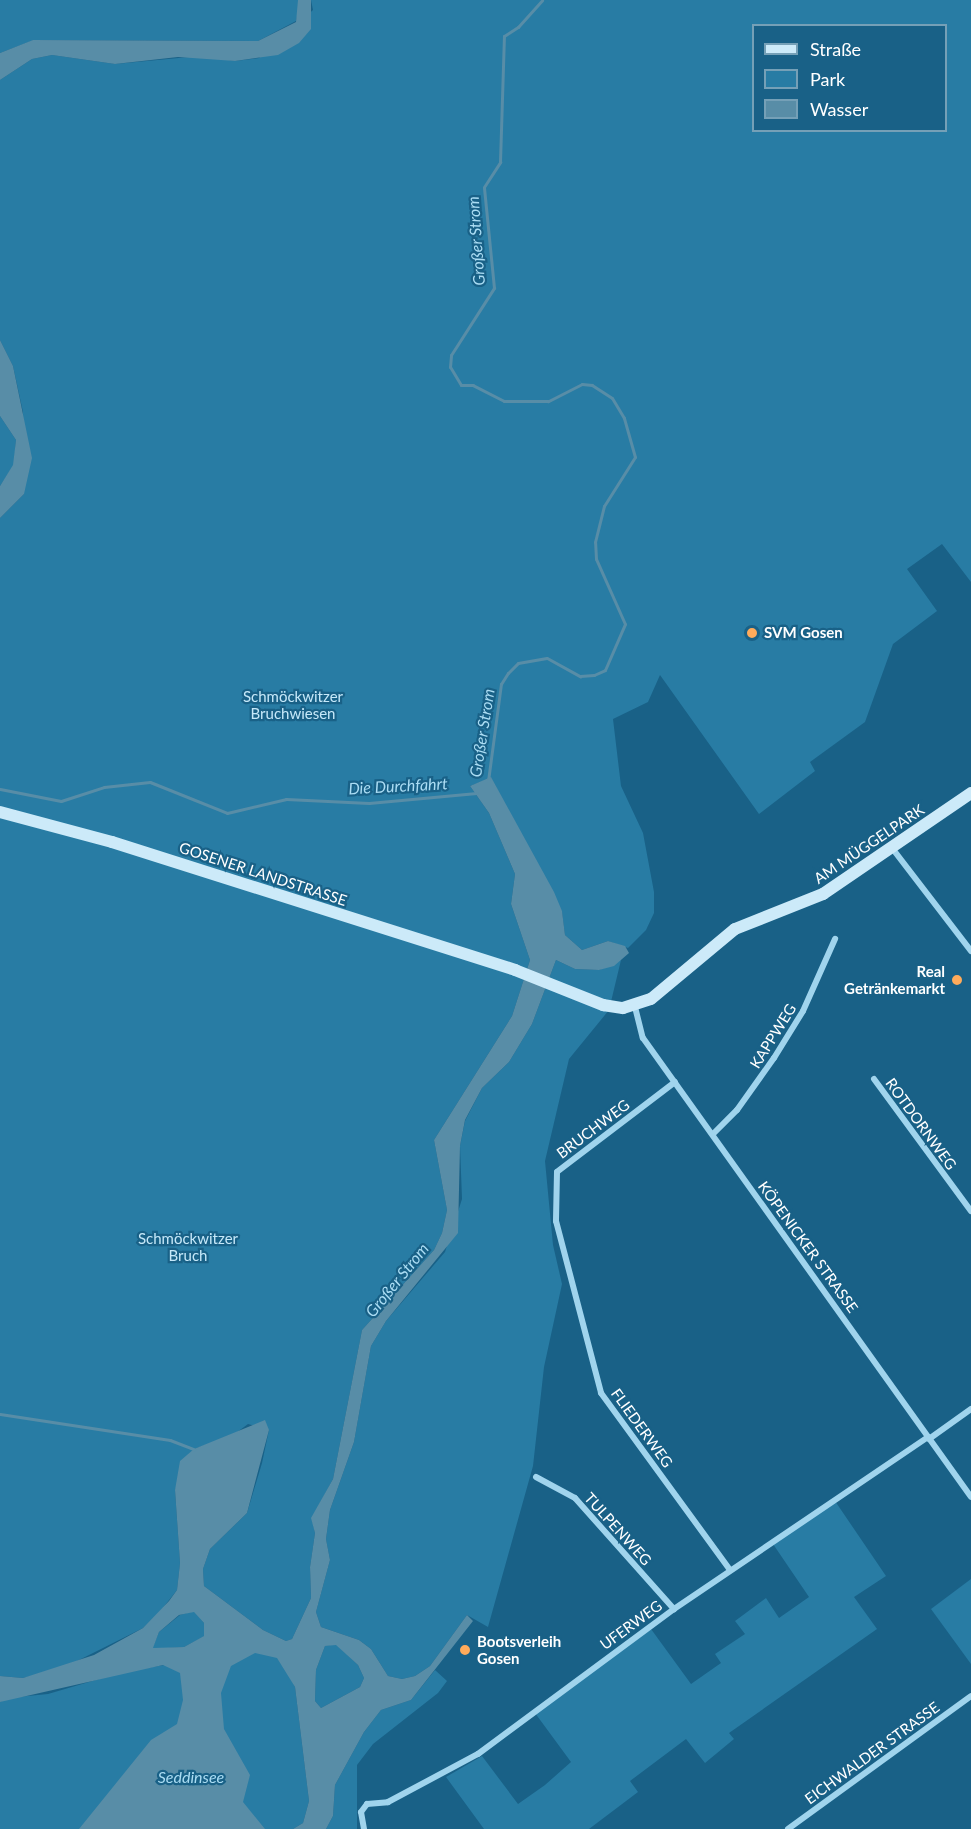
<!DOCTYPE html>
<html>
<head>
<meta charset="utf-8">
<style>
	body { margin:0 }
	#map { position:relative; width:971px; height:1829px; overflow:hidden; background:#196187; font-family:Lato,sans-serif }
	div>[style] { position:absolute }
	.green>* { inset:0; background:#287ca4 }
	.water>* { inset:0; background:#588da7 }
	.stream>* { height:3px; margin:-1.5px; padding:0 1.5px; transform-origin:1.5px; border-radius:1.5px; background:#588da7 }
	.minor>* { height:6px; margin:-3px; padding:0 3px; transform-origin:3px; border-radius:3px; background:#a0d4ed }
	.secondary>* { height:12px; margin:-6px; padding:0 6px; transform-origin:6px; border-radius:6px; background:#cceaf9 }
	.dots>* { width:16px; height:16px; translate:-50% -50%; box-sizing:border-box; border:3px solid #196187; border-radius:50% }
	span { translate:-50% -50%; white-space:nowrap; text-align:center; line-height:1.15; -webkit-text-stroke:4.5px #196187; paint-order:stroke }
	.poi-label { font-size:15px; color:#fff; font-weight:700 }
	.left { translate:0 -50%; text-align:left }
	.right { translate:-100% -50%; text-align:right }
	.park-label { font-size:15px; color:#c5e8f9 }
	.street-label { font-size:15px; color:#fff }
	.water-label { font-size:16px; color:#abddf4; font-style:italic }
	.legend { position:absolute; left:752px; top:24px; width:195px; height:108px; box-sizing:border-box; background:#196187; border:2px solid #75a0b7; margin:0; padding:8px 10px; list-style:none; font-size:18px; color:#fff }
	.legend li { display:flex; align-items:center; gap:12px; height:30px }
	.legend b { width:30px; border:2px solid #75a0b7 }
</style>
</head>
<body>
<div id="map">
	<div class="green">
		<div style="clip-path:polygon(0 0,298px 0,299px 7px,296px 21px,258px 41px,34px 40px,0 53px)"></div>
		<div style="clip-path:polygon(evenodd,311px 0,971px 0,971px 582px,942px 544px,907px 569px,937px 611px,893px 644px,865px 722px,810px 762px,815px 771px,759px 814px,660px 675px,648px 702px,613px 719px,621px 786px,643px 833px,654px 892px,654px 913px,646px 930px,628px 948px,608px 941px,582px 950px,565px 935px,562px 912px,491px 778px,470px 786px,489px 813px,515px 874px,511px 904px,530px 960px,512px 1016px,434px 1140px,447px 1210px,442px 1233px,434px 1250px,362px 1330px,333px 1479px,312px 1518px,315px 1533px,310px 1567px,311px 1598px,292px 1639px,286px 1641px,263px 1630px,204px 1586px,203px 1569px,210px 1549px,247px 1513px,262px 1463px,269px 1430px,248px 1424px,232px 1436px,194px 1449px,175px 1490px,180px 1563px,177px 1590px,158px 1614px,143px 1628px,61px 1669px,23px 1678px,0 1676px,0 518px,24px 494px,23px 412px,13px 366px,0 340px,0 80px,32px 59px,52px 55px,115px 64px,200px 56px,235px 61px,259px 58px,313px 10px,311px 0,754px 26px,946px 26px,946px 130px,754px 130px,754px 26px)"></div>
		<div style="clip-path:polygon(0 416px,16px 440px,14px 465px,0 486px)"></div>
		<div style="clip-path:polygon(556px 960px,575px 969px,599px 970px,621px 960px,609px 1010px,569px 1059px,545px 1161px,553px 1245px,562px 1284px,544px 1367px,533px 1466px,488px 1627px,467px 1615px,430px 1666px,415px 1676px,402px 1679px,388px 1676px,371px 1649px,359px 1640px,321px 1627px,316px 1612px,330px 1560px,326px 1539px,330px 1510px,354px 1442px,371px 1346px,386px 1321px,445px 1252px,462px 1199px,460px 1146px,465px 1121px,482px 1088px,509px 1062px,532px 1024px)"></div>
		<div style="clip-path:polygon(835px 1501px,886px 1576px,854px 1597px,877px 1629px,729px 1733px,734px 1739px,705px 1763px,686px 1739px,630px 1781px,638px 1792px,589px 1829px,484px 1829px,446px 1777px,482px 1756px,518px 1804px,545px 1785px,571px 1762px,535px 1713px,651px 1629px,691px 1684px,721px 1663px,715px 1654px,745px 1634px,735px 1621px,766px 1598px,779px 1618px,809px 1597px,773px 1544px)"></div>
		<div style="clip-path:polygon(971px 1579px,971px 1664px,931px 1609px)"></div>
		<div style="clip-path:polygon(194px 1611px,204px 1623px,205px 1636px,184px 1647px,152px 1649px,159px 1632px,180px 1615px)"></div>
		<div style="clip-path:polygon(336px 1644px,358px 1665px,364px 1678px,360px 1687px,321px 1708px,315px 1701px,316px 1670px,325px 1646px)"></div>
		<div style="clip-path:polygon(276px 1646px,295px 1687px,309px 1801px,303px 1823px,293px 1829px,0 1829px,0 1702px,7px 1698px,48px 1694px,123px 1672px)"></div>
		<div style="clip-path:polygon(435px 1670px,447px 1681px,438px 1693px,373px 1744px,357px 1765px,357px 1829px,326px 1829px,333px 1816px,335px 1785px,364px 1732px,381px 1710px,411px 1700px)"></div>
	</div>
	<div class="water">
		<div style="clip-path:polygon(298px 0,311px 0,311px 29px,299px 43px,278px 55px,235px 61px,178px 57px,115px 64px,52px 55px,32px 59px,0 80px,0 53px,33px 40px,258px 41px,296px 22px)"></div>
		<div style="clip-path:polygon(0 340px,13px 366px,32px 458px,24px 494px,0 518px,0 486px,13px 465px,16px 440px,0 416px)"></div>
		<div style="clip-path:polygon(evenodd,491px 777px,554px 892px,562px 911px,565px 935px,582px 950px,608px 941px,625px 946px,629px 953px,614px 966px,599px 970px,575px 969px,556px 960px,532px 1024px,509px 1062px,482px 1088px,465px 1120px,460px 1146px,458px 1233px,386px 1321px,371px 1346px,354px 1442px,330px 1510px,326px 1539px,330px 1560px,316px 1612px,321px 1627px,359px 1640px,371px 1649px,388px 1676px,402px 1679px,415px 1676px,430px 1666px,467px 1615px,473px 1621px,411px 1700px,381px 1710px,364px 1732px,335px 1785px,333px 1816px,326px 1829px,293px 1829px,303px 1823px,309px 1801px,295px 1687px,277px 1658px,255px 1653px,231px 1666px,221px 1693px,224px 1729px,250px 1775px,243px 1802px,265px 1829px,79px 1829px,151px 1740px,177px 1724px,183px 1700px,180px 1673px,163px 1665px,0 1702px,0 1676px,23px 1678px,94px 1655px,143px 1628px,169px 1601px,177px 1590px,180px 1563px,175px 1490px,180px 1461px,194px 1449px,265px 1420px,269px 1430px,247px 1513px,210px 1549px,203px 1569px,204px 1586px,263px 1630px,286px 1641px,292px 1639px,311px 1598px,310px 1567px,315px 1533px,311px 1518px,333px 1479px,362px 1330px,434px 1250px,442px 1233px,447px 1210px,434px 1140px,512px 1016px,530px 960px,511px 904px,515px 874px,489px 813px,470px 786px,491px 777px,194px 1612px,204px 1623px,204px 1636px,184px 1647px,153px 1648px,159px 1632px,179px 1615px,194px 1612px,491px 777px,336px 1645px,358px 1665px,364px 1678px,360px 1687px,321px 1708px,315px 1701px,316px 1670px,325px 1646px,336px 1645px)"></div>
	</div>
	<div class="stream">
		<div style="left:488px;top:781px;width:98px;rotate:-82.4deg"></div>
		<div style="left:501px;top:684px;width:13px;rotate:-58deg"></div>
		<div style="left:508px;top:673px;width:14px;rotate:-45deg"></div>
		<div style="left:518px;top:663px;width:29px;rotate:-10deg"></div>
		<div style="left:547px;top:658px;width:38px;rotate:29deg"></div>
		<div style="left:580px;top:676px;width:14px;rotate:-4deg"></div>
		<div style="left:594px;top:675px;width:12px;rotate:-24deg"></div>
		<div style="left:605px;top:670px;width:50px;rotate:-66.5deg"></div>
		<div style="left:625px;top:624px;width:71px;rotate:-114deg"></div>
		<div style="left:596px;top:559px;width:17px;rotate:-93deg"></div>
		<div style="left:595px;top:542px;width:37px;rotate:-76deg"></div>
		<div style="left:604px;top:506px;width:58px;rotate:-57.7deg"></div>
		<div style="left:635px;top:457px;width:41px;rotate:-105.8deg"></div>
		<div style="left:624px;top:418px;width:23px;rotate:-121deg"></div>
		<div style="left:612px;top:398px;width:24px;rotate:-147deg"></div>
		<div style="left:592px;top:385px;width:10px;rotate:-174deg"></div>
		<div style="left:582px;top:384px;width:38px;rotate:153deg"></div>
		<div style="left:548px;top:401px;width:44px;rotate:180deg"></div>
		<div style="left:504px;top:401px;width:35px;rotate:-153deg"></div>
		<div style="left:473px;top:385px;width:12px;rotate:180deg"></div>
		<div style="left:461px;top:385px;width:21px;rotate:-121deg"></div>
		<div style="left:450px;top:367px;width:12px;rotate:-85deg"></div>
		<div style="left:451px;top:355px;width:80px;rotate:-57.3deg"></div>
		<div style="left:494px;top:288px;width:101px;rotate:-95.7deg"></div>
		<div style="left:484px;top:187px;width:30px;rotate:-57deg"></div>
		<div style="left:500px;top:162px;width:126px;rotate:-88.2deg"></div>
		<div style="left:504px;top:36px;width:17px;rotate:-33deg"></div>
		<div style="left:518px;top:27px;width:36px;rotate:-48deg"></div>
		<div style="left:0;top:789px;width:62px;rotate:11.1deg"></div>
		<div style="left:61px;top:801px;width:45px;rotate:-18deg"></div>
		<div style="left:104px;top:787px;width:46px;rotate:-6.2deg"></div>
		<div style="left:150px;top:782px;width:83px;rotate:21.9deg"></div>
		<div style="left:227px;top:813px;width:61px;rotate:-13.3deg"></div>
		<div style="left:286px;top:799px;width:83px;rotate:2.8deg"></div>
		<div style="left:369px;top:803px;width:108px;rotate:-5.3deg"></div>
		<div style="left:0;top:1414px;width:172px;rotate:8.7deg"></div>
		<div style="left:170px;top:1440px;width:26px;rotate:21deg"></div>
	</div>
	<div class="minor">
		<div style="left:892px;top:848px;width:130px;rotate:52.5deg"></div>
		<div style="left:635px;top:1007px;width:32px;rotate:76deg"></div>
		<div style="left:643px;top:1038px;width:564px;rotate:54.45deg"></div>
		<div style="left:874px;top:1079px;width:164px;rotate:53.7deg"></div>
		<div style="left:675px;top:1082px;width:148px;rotate:142.7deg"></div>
		<div style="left:557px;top:1172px;width:49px;rotate:91.2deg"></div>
		<div style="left:556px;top:1221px;width:178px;rotate:75.3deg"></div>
		<div style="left:601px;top:1393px;width:219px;rotate:53.9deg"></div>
		<div style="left:713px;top:1134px;width:34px;rotate:-45deg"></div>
		<div style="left:737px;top:1110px;width:64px;rotate:-54.6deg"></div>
		<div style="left:774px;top:1058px;width:55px;rotate:-58.3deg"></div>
		<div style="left:803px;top:1011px;width:79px;rotate:-66deg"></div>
		<div style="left:929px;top:1439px;width:52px;rotate:-35.5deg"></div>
		<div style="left:536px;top:1477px;width:44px;rotate:28.3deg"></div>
		<div style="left:575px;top:1498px;width:149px;rotate:48.3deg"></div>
		<div style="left:364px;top:1829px;width:17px;rotate:-100deg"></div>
		<div style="left:361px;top:1812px;width:10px;rotate:-53deg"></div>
		<div style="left:367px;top:1804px;width:21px;rotate:-5deg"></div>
		<div style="left:388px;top:1802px;width:102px;rotate:-28.1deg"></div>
		<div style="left:478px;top:1754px;width:244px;rotate:-36.5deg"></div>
		<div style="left:674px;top:1609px;width:307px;rotate:-34.1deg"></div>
		<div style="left:788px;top:1829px;width:226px;rotate:-36deg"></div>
	</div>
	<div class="secondary">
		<div style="left:0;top:812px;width:116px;rotate:15deg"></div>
		<div style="left:112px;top:842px;width:423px;rotate:17.6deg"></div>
		<div style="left:515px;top:970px;width:95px;rotate:21.7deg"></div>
		<div style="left:603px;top:1005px;width:20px;rotate:9deg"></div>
		<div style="left:623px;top:1008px;width:29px;rotate:-18deg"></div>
		<div style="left:651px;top:999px;width:109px;rotate:-39.8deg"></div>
		<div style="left:735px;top:929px;width:95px;rotate:-21.7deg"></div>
		<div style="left:823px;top:894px;width:179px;rotate:-34.3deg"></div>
	</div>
	<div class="dots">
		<div style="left:752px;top:633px;background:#ffab5b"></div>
		<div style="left:957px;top:980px;background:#ffab5b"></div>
		<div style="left:465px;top:1650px;background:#ffab5b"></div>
	</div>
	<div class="poi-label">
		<span class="left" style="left:764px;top:633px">SVM Gosen</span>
		<span class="right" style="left:945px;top:980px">Real<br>Getränkemarkt</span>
		<span class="left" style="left:477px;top:1650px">Bootsverleih<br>Gosen</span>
	</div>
	<div class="park-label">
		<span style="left:293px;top:705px">Schmöckwitzer<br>Bruchwiesen</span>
		<span style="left:188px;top:1247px">Schmöckwitzer<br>Bruch</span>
	</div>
	<div class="street-label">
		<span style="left:869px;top:844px;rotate:-34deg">AM MÜGGELPARK</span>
		<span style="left:263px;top:874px;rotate:18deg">GOSENER LANDSTRASSE</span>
		<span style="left:773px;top:1036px;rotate:-58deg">KAPPWEG</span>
		<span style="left:921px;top:1124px;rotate:54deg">ROTDORNWEG</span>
		<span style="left:593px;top:1129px;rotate:-37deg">BRUCHWEG</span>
		<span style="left:808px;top:1247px;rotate:54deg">KÖPENICKER STRASSE</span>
		<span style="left:642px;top:1428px;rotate:54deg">FLIEDERWEG</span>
		<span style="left:618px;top:1529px;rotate:48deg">TULPENWEG</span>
		<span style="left:631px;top:1625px;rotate:-36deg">UFERWEG</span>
		<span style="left:872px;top:1753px;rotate:-36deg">EICHWALDER STRASSE</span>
	</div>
	<div class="water-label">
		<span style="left:476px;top:241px;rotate:-94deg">Großer Strom</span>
		<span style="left:482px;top:733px;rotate:-81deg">Großer Strom</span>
		<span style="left:398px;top:786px;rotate:-3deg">Die Durchfahrt</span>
		<span style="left:397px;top:1280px;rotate:-51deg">Großer Strom</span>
		<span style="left:191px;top:1777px">Seddinsee</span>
	</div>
	<ul class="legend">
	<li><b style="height:8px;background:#cceaf9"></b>Straße</li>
	<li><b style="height:16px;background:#287ca4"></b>Park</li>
	<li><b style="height:16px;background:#588da7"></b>Wasser</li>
	</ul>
</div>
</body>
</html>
